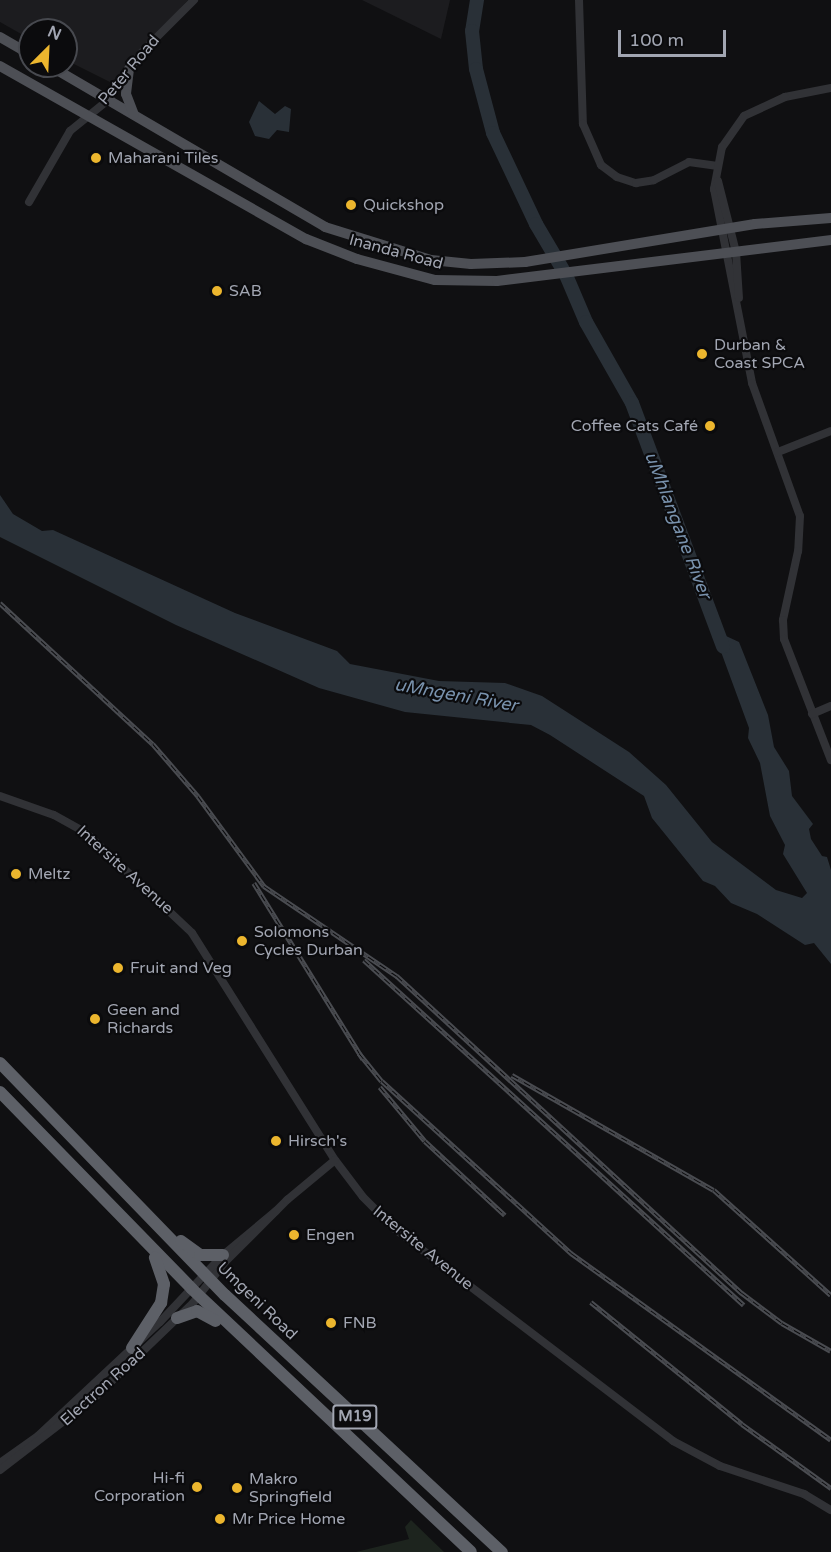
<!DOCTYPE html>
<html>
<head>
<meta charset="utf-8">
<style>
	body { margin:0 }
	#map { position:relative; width:831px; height:1552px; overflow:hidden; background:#101012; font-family:"Varela Round",sans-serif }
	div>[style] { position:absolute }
	.built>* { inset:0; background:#1c1c1f }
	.green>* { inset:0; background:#1d241e }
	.water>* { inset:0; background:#293037 }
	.river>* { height:14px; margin:-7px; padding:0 7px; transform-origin:7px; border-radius:7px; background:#293037 }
	.minor>* { height:8px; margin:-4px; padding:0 4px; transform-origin:4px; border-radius:4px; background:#313236 }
	.major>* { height:10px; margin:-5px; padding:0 5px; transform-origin:5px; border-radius:5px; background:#4d4f55 }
	.highway>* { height:12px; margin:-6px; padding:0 6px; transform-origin:6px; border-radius:6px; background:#5d6067 }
	.rail>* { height:4.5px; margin-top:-2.25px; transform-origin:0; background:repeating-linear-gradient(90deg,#0b0b0d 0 7px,#4a4c51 0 14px); box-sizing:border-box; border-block:2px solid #4a4c51 }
	.dots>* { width:16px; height:16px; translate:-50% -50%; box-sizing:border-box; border:3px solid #0b0b0d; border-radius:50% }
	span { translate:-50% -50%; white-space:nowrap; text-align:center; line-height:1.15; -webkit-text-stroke:4.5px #0b0b0d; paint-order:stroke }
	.shield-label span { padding:2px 4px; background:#0b0b0d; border:2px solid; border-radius:4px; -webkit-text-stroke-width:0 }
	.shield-label { font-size:15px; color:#a2a6b2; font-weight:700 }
	.street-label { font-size:16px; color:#a2a6b2 }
	.poi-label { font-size:16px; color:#a2a6b2 }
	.left { translate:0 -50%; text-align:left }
	.right { translate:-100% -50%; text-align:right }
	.water-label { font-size:18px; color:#7992ad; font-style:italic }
	.north { position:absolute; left:18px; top:18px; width:60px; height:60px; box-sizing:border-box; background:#0b0b0d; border:2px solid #47494f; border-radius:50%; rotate:24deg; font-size:16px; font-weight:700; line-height:24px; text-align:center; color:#a2a6b2 }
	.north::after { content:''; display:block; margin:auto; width:21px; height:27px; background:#ecb62e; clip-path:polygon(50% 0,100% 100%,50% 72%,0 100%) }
	.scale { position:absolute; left:618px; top:30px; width:108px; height:27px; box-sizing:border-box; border:3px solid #a2a6b2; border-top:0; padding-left:8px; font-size:18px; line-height:21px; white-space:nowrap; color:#a2a6b2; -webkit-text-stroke:4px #0b0b0d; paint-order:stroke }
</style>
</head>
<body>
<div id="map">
	<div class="built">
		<div style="clip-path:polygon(0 0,188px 0,112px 83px,66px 60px,66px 30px,30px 30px,30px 39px,0 22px)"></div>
		<div style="clip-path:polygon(362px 0,450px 0,441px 39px)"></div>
	</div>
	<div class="green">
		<div style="clip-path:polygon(411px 1520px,444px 1552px,356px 1552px,409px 1539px,405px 1527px)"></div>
	</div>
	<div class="water">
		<div style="clip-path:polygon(259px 101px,275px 114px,285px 106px,291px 109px,289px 132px,277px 130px,269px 139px,255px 136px,249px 122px)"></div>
		<div style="clip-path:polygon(0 495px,13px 514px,42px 531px,53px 530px,235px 613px,337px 651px,350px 664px,439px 681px,505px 683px,542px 696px,629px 752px,666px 785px,712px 842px,776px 890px,802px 898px,807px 893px,783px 854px,785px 845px,770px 816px,760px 763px,748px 738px,749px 728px,713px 630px,739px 642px,768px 715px,774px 747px,789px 771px,792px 796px,813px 824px,809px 829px,811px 839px,822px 856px,827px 857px,831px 870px,831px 964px,814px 943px,805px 945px,757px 914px,731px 903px,715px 886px,703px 881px,652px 818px,644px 796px,550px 735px,531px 725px,405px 712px,319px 688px,176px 625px,0 537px)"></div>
	</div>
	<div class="river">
		<div style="left:477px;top:0;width:31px;rotate:99deg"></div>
		<div style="left:472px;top:31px;width:38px;rotate:84deg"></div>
		<div style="left:476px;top:69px;width:66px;rotate:75.1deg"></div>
		<div style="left:493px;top:133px;width:101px;rotate:64.7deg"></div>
		<div style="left:536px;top:224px;width:59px;rotate:59.5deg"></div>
		<div style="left:566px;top:275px;width:51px;rotate:66.9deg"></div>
		<div style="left:586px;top:322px;width:93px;rotate:60.4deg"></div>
		<div style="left:632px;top:403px;width:260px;rotate:69.5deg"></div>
	</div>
	<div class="minor">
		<div style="left:579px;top:0;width:124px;rotate:88.2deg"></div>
		<div style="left:583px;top:124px;width:45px;rotate:66.3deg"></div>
		<div style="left:601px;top:165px;width:20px;rotate:37deg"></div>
		<div style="left:617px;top:177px;width:20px;rotate:18deg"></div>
		<div style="left:636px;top:183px;width:18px;rotate:-9deg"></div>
		<div style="left:654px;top:180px;width:39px;rotate:-27deg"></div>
		<div style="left:689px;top:162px;width:29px;rotate:8deg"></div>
		<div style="left:831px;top:88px;width:47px;rotate:168.9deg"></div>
		<div style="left:785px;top:97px;width:45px;rotate:155.1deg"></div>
		<div style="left:744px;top:116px;width:38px;rotate:125deg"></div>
		<div style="left:722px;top:147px;width:43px;rotate:100.8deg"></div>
		<div style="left:714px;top:189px;width:198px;rotate:78.9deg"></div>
		<div style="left:752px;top:383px;width:141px;rotate:70.2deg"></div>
		<div style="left:800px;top:516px;width:35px;rotate:93deg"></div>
		<div style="left:798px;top:551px;width:71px;rotate:102.3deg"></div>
		<div style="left:783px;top:620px;width:19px;rotate:87deg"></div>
		<div style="left:784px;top:639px;width:130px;rotate:68.8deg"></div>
		<div style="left:718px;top:181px;width:73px;rotate:75.8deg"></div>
		<div style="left:736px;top:252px;width:46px;rotate:86.3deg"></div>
		<div style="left:29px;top:202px;width:82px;rotate:-60deg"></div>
		<div style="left:70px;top:131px;width:49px;rotate:-39.2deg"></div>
		<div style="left:108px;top:100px;width:57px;rotate:-54.9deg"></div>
		<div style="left:141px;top:53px;width:75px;rotate:-45deg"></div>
		<div style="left:778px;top:452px;width:57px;rotate:-21.6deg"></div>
		<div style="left:812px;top:714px;width:21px;rotate:-23deg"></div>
		<div style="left:0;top:796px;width:57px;rotate:19.4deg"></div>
		<div style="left:54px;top:815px;width:35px;rotate:29deg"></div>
		<div style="left:85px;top:832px;width:147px;rotate:43.3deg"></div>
		<div style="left:192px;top:933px;width:268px;rotate:57.8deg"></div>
		<div style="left:335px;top:1160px;width:46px;rotate:52.9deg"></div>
		<div style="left:363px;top:1197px;width:45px;rotate:45deg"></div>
		<div style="left:395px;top:1229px;width:350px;rotate:37.3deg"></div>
		<div style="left:673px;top:1441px;width:53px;rotate:28deg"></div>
		<div style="left:720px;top:1466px;width:89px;rotate:18.4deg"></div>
		<div style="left:804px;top:1494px;width:31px;rotate:31deg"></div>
		<div style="left:0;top:1463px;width:47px;rotate:-35.4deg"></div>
		<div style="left:38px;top:1436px;width:167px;rotate:-43.1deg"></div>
		<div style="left:160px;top:1322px;width:92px;rotate:-46.8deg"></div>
		<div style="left:223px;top:1255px;width:69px;rotate:-39.7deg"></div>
		<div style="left:0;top:1470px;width:120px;rotate:-37.5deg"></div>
		<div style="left:95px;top:1397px;width:136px;rotate:-43.8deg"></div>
		<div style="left:193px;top:1303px;width:52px;rotate:-52deg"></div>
		<div style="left:225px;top:1262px;width:88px;rotate:-45deg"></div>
		<div style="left:287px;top:1200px;width:62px;rotate:-39.8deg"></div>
	</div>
	<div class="major">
		<div style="left:0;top:37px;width:34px;rotate:30deg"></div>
		<div style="left:0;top:66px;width:352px;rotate:29.5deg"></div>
		<div style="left:306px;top:239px;width:55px;rotate:21.4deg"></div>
		<div style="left:357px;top:259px;width:81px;rotate:15.1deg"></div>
		<div style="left:435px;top:280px;width:62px;rotate:0.9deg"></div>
		<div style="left:497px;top:281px;width:337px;rotate:-7deg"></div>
		<div style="left:50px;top:66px;width:319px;rotate:30.3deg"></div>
		<div style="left:325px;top:227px;width:111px;rotate:17.3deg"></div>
		<div style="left:431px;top:260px;width:40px;rotate:5.7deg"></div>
		<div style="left:471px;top:264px;width:54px;rotate:-2.1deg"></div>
		<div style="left:525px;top:262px;width:233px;rotate:-9.4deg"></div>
		<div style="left:755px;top:224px;width:76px;rotate:-4.5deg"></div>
		<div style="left:129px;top:69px;width:25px;rotate:97deg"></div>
		<div style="left:126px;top:94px;width:22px;rotate:69deg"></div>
	</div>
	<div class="highway">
		<div style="left:0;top:1063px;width:323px;rotate:45.9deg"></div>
		<div style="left:225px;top:1295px;width:378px;rotate:42.9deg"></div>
		<div style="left:0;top:1092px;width:275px;rotate:45.7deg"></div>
		<div style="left:192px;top:1289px;width:383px;rotate:43.3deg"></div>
		<div style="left:181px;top:1241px;width:24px;rotate:36deg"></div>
		<div style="left:200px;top:1255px;width:23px"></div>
		<div style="left:177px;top:1318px;width:21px;rotate:-19deg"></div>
		<div style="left:197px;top:1311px;width:21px;rotate:28deg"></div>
		<div style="left:132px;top:1348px;width:54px;rotate:-57.2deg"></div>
		<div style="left:161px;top:1303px;width:19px;rotate:-81deg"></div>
		<div style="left:164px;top:1284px;width:28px;rotate:-109deg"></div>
	</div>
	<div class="rail">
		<div style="left:0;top:603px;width:208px;rotate:42.7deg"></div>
		<div style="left:153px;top:744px;width:69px;rotate:49.1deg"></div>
		<div style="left:198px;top:796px;width:112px;rotate:53.7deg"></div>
		<div style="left:264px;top:886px;width:161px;rotate:34.1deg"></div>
		<div style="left:397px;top:976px;width:469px;rotate:42.6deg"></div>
		<div style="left:742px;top:1293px;width:50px;rotate:36.9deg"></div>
		<div style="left:782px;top:1323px;width:56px;rotate:29.7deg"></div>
		<div style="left:254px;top:883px;width:207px;rotate:58.2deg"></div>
		<div style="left:364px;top:960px;width:513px;rotate:42.24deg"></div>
		<div style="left:359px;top:1053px;width:36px;rotate:51deg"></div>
		<div style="left:382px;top:1081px;width:256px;rotate:42.3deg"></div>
		<div style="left:571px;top:1253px;width:320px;rotate:35.7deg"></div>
		<div style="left:512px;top:1075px;width:232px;rotate:29.7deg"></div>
		<div style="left:714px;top:1190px;width:157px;rotate:41.9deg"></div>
		<div style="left:380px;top:1087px;width:70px;rotate:50.2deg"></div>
		<div style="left:425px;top:1141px;width:109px;rotate:42.8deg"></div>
		<div style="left:591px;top:1302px;width:194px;rotate:38.9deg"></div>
		<div style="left:742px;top:1424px;width:110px;rotate:35.7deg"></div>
	</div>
	<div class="dots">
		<div style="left:96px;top:158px;background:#ecb62e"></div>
		<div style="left:351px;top:205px;background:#ecb62e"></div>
		<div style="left:217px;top:291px;background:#ecb62e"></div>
		<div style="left:702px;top:354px;background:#ecb62e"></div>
		<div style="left:710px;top:426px;background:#ecb62e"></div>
		<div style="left:16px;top:874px;background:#ecb62e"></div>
		<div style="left:242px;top:941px;background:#ecb62e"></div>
		<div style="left:118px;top:968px;background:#ecb62e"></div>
		<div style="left:95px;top:1019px;background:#ecb62e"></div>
		<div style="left:276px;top:1141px;background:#ecb62e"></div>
		<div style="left:294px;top:1235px;background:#ecb62e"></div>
		<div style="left:331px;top:1323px;background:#ecb62e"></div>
		<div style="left:197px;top:1487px;background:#ecb62e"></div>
		<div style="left:237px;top:1488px;background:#ecb62e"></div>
		<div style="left:220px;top:1519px;background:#ecb62e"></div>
	</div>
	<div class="shield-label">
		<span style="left:355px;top:1417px">M19</span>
	</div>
	<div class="street-label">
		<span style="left:129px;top:70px;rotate:-50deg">Peter Road</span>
		<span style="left:396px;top:252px;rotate:15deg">Inanda Road</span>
		<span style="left:125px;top:870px;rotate:42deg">Intersite Avenue</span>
		<span style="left:423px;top:1248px;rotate:39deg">Intersite Avenue</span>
		<span style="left:257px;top:1301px;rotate:44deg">Umgeni Road</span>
		<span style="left:103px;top:1387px;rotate:-42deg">Electron Road</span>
	</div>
	<div class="poi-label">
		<span class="left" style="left:108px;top:158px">Maharani Tiles</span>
		<span class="left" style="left:363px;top:205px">Quickshop</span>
		<span class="left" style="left:229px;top:291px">SAB</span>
		<span class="left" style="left:714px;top:354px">Durban &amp;<br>Coast SPCA</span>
		<span class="right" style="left:698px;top:426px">Coffee Cats Café</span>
		<span class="left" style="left:28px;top:874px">Meltz</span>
		<span class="left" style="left:254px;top:941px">Solomons<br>Cycles Durban</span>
		<span class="left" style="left:130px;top:968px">Fruit and Veg</span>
		<span class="left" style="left:107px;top:1019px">Geen and<br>Richards</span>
		<span class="left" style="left:288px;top:1141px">Hirsch's</span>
		<span class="left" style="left:306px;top:1235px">Engen</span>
		<span class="left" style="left:343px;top:1323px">FNB</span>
		<span class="right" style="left:185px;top:1487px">Hi-fi<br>Corporation</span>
		<span class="left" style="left:249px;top:1488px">Makro<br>Springfield</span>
		<span class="left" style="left:232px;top:1519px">Mr Price Home</span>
	</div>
	<div class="water-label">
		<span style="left:678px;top:525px;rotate:69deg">uMhlangane River</span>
		<span style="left:456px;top:695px;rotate:10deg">uMngeni River</span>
	</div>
	<div class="north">N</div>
	<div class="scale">100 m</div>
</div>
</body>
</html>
